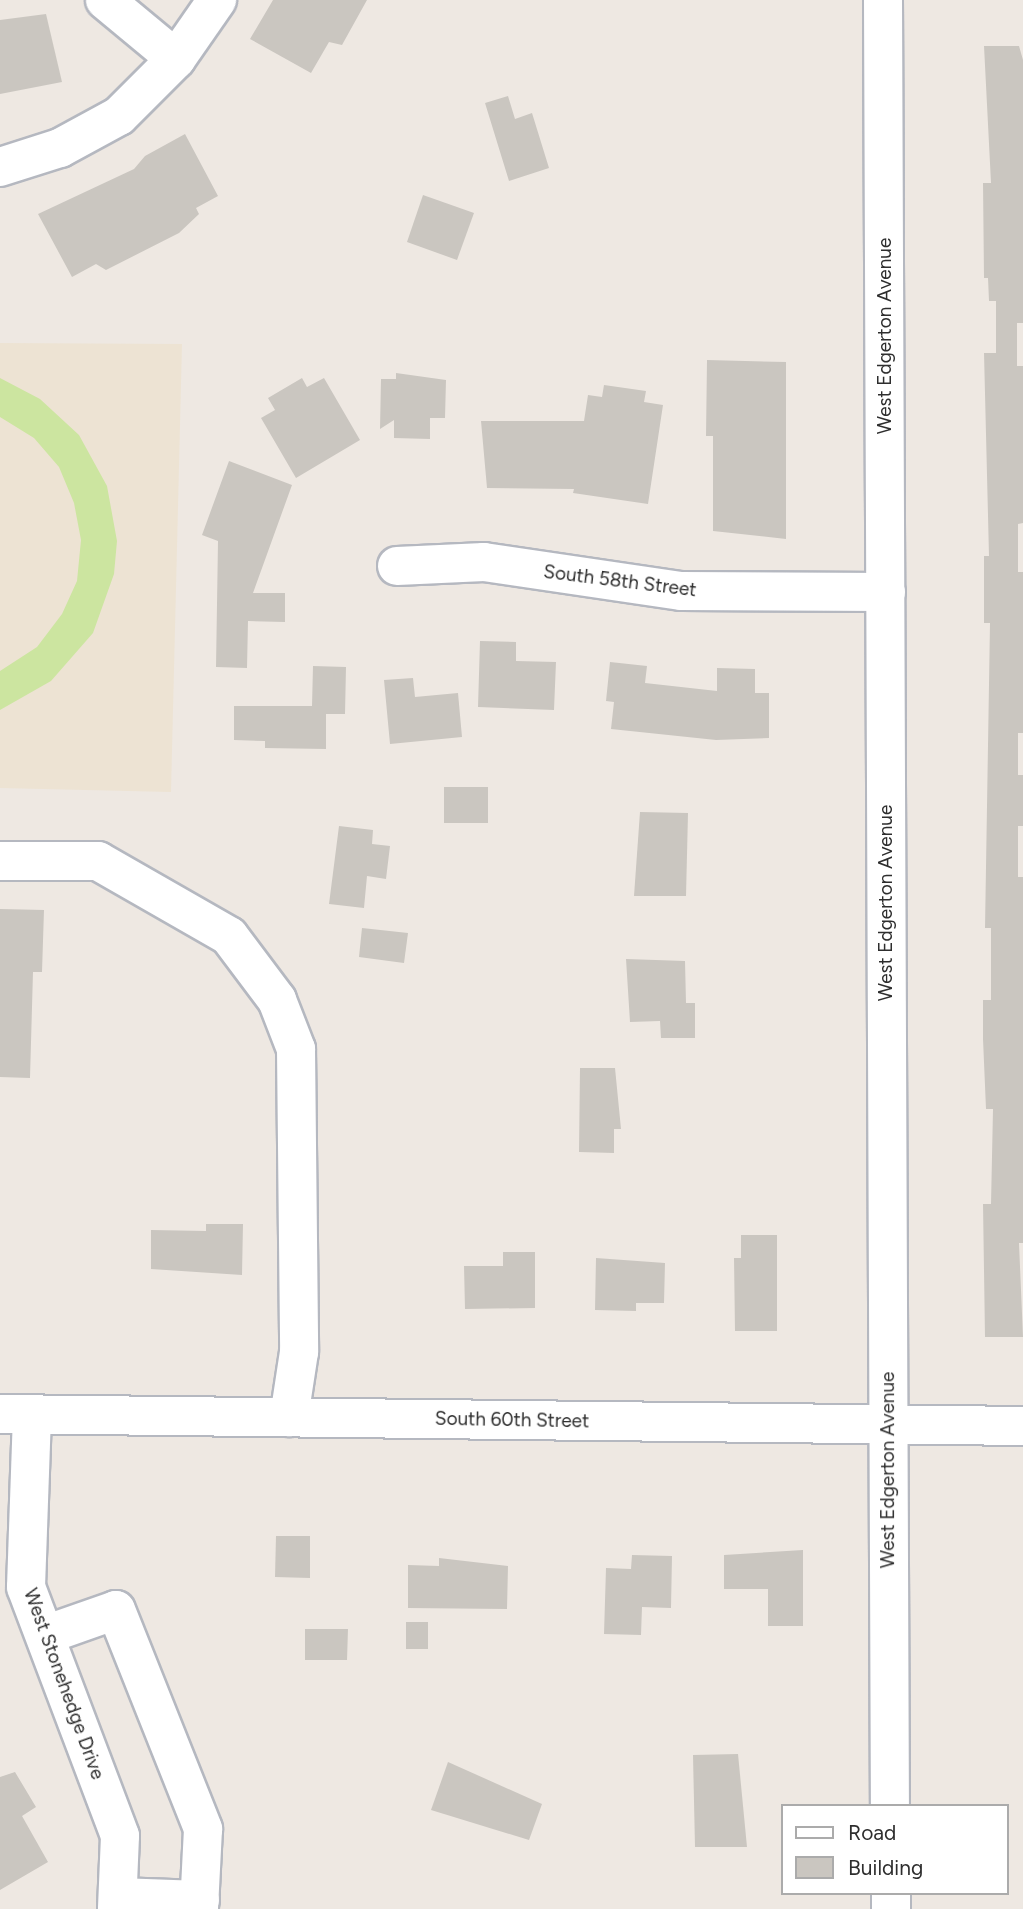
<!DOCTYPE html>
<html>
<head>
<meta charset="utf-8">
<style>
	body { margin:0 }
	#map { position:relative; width:1023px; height:1909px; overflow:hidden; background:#eee8e2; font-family:Figtree,sans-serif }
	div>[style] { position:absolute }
	.education>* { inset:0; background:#ede3d3 }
	.pitch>* { inset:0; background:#cce5a0 }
	.building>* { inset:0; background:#cac6c0 }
	.roads { filter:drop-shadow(2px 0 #b5b8c0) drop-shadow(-2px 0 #b5b8c0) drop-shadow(0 2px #b5b8c0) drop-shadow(0 -2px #b5b8c0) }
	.minor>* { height:38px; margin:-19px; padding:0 19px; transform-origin:19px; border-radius:19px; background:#fff }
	span { translate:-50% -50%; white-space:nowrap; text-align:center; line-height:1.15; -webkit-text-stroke:5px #fff; paint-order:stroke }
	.street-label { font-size:19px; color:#2e2e2e }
	.legend { position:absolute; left:781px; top:1804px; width:228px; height:91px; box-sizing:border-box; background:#fff; border:2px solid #ababab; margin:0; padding:9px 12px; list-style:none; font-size:21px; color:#2e2e2e }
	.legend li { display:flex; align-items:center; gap:14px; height:35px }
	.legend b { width:35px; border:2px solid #ababab }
</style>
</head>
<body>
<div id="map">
	<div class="education">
		<div style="clip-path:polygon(0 343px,182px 344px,171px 792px,0 788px)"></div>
	</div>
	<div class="pitch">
		<div style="clip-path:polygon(0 378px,40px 399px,79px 435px,107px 486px,117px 541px,114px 574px,93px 633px,51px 681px,0 710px,0 671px,37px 647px,62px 614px,77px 581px,81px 540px,74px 503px,59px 467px,34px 438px,0 417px)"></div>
	</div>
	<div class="building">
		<div style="clip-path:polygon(273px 0,367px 0,342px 45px,329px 42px,311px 73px,250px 39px)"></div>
		<div style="clip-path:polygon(46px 14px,62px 82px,0 94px,0 20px)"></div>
		<div style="clip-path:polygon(984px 46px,1019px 46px,1023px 60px,1023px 323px,1017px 323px,1017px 366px,1023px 366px,1023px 523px,1018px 524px,1018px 572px,1023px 572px,1023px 733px,1018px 733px,1018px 775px,1023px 775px,1023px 826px,1018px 826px,1018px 877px,1023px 877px,1023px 1243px,1019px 1243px,1023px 1337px,985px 1337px,983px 1204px,991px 1204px,993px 1109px,986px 1109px,983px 1039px,983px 1000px,991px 1000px,991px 928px,985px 928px,990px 623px,984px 623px,984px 556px,989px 556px,984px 353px,996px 353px,996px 301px,989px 301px,988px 278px,984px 278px,983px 183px,991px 183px)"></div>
		<div style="clip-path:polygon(508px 96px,515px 119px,532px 113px,549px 168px,509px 181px,485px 103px)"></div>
		<div style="clip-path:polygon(185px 134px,218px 196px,196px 208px,199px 214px,179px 233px,106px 270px,96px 264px,72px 277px,38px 214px,134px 169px,145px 156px)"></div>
		<div style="clip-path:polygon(423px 195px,474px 213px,457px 260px,407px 242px)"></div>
		<div style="clip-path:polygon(707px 360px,786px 362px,786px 539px,713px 531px,713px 436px,706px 436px)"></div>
		<div style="clip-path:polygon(396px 373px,446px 380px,445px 418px,430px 418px,430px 439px,394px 438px,394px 420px,380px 429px,381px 379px,396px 379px)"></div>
		<div style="clip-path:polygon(302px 378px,307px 387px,324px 378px,360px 440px,296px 478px,261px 418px,275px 410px,268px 398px)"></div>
		<div style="clip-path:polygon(604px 385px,646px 391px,644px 402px,663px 405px,648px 504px,573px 493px,574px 489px,487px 488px,481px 421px,584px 421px,588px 395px,602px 397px)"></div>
		<div style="clip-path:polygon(229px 461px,292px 485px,253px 593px,285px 593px,285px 622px,248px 621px,247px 668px,216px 667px,218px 541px,202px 535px)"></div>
		<div style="clip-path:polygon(480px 641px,516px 642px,516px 661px,556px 662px,554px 710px,478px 707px)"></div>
		<div style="clip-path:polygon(610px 662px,647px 666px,645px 683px,717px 691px,717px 668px,755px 669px,755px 693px,769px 693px,769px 738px,716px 740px,611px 729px,614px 702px,606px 701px)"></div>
		<div style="clip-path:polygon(313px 666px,346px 667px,345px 714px,326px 714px,326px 749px,265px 748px,265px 741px,234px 740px,234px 706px,312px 706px)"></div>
		<div style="clip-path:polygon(413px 678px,415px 697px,458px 693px,462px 737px,390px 744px,384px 680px)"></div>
		<div style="clip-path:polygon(444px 787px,488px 787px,488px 823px,444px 823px)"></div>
		<div style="clip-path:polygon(640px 812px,688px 813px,686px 896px,634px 896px)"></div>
		<div style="clip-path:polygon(339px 826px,373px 830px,372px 844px,390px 846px,386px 879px,367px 876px,364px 908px,329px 904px)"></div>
		<div style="clip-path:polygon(0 909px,44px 910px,42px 972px,33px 972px,30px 1078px,0 1077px)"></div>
		<div style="clip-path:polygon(362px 928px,408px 933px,404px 963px,359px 957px)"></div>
		<div style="clip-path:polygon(626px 959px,685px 961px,686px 1003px,695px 1003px,695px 1038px,661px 1038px,660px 1021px,630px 1022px)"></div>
		<div style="clip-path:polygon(580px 1068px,615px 1068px,621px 1129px,614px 1129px,614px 1153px,579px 1152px)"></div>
		<div style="clip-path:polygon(206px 1224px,243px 1224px,242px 1275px,151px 1269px,151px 1230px,206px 1231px)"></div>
		<div style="clip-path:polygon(741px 1235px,777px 1235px,777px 1331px,735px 1331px,734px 1258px,741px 1258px)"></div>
		<div style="clip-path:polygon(503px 1252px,535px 1252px,535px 1308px,465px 1309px,464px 1266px,503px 1266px)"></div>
		<div style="clip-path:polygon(596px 1258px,665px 1263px,664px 1303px,636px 1303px,636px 1311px,595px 1310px)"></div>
		<div style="clip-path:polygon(276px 1536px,310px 1536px,310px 1578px,275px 1577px)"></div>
		<div style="clip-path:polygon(803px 1550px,803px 1626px,768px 1626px,768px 1589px,724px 1589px,724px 1555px)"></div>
		<div style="clip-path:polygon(632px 1555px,672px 1556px,671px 1608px,642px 1607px,641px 1635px,604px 1634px,606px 1568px,631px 1569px)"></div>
		<div style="clip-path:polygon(439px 1558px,508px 1566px,507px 1609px,408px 1608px,408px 1565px,439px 1566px)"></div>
		<div style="clip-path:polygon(406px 1622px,428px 1622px,428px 1649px,406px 1649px)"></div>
		<div style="clip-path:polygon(305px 1629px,348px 1629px,347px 1660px,305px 1660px)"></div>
		<div style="clip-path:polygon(738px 1754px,747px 1847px,695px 1847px,693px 1755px)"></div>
		<div style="clip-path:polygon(448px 1762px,542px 1804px,529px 1840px,431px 1810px)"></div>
		<div style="clip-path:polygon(15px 1772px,36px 1807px,22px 1816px,48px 1862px,0 1890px,0 1777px)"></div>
	</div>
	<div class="roads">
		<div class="minor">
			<div style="left:105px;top:0;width:92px;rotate:39.7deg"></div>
			<div style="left:883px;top:0;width:1806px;rotate:89.78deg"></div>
			<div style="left:0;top:167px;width:63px;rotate:-17.6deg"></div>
			<div style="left:60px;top:148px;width:67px;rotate:-28.5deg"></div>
			<div style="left:119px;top:116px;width:81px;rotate:-45deg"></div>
			<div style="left:176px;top:59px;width:72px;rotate:-55.2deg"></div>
			<div style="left:397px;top:566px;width:87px;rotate:-2.6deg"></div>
			<div style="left:484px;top:562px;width:199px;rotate:8.4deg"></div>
			<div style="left:681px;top:591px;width:205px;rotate:0.3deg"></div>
			<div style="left:0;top:861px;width:98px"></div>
			<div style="left:98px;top:861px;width:151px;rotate:29.8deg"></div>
			<div style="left:229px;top:936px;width:80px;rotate:53.1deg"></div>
			<div style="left:277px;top:1000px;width:53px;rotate:68.8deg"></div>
			<div style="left:296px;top:1049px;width:303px;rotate:89.4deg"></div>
			<div style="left:299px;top:1352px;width:66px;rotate:98.7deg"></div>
			<div style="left:0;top:1414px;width:1023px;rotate:0.67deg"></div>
			<div style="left:32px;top:1415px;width:172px;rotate:92deg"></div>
			<div style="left:26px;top:1587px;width:266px;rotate:69.3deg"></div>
			<div style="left:120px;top:1836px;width:73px;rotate:92.4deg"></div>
			<div style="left:45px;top:1635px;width:75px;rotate:-19.4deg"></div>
			<div style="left:116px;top:1610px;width:236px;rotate:68.3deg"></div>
			<div style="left:203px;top:1829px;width:80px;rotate:92.9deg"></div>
			<div style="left:891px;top:1893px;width:16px;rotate:90deg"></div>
			<div style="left:118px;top:1897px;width:82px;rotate:2.1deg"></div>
		</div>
	</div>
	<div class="street-label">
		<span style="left:885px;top:336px;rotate:-90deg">West Edgerton Avenue</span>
		<span style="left:620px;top:581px;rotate:7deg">South 58th Street</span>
		<span style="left:886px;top:903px;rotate:-90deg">West Edgerton Avenue</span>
		<span style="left:512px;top:1420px;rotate:1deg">South 60th Street</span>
		<span style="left:888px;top:1470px;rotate:-90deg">West Edgerton Avenue</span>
		<span style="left:64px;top:1684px;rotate:70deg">West Stonehedge Drive</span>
	</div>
	<ul class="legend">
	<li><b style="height:9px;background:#fff"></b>Road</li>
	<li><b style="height:19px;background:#cac6c0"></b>Building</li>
	</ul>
</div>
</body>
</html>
